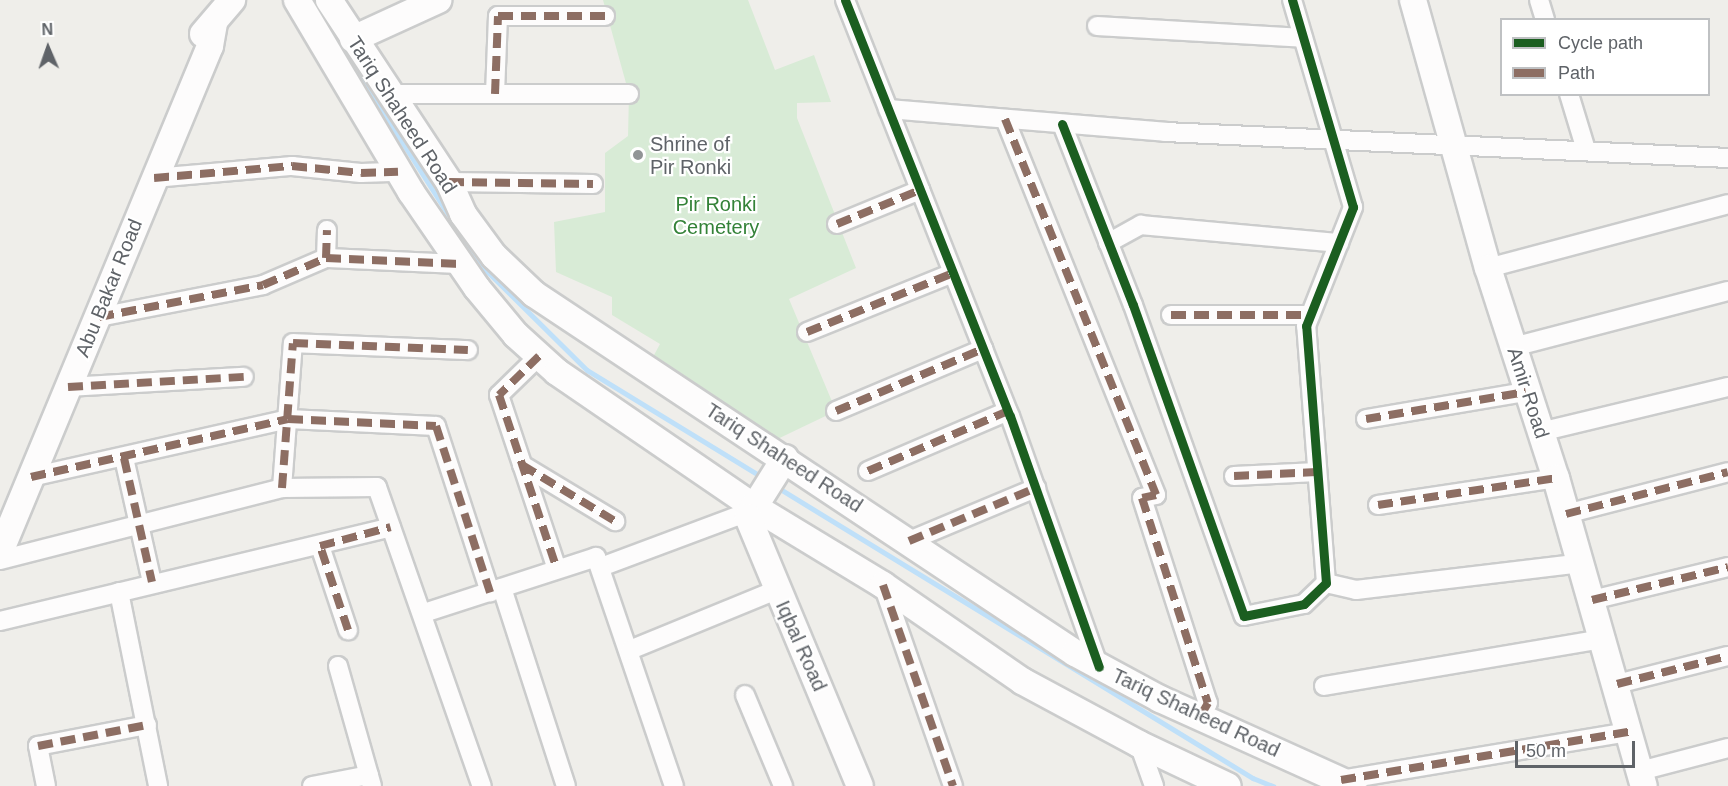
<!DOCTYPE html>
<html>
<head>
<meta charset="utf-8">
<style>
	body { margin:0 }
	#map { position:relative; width:1728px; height:786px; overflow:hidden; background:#efeeea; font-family:Helvetica,sans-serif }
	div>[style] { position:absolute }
	.green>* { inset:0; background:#d8ebd6 }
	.stream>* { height:4.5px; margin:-2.25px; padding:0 2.25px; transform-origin:2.25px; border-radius:2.25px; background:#bfe0f9 }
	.roads { filter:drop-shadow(2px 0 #cbcccc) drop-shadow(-2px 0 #cbcccc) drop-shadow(0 2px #cbcccc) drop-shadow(0 -2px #cbcccc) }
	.street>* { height:18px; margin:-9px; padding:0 9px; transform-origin:9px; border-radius:9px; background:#fdfcfc }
	.secondary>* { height:26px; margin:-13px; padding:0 13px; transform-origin:13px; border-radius:13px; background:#fdfcfc }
	.quiet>* { height:8px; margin-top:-4px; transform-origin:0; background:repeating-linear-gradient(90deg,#8d6e63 0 15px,transparent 0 23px) }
	.cycleway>* { height:9px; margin:-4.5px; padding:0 4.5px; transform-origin:4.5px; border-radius:4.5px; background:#1b5e20 }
	.dots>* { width:16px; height:16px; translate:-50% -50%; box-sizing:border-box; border:3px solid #fff; border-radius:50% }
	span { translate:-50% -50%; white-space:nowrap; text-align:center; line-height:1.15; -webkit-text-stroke:4.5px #fff; paint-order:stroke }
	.street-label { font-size:20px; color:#5f6368 }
	.poi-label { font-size:20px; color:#5f6368 }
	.left { translate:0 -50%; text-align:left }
	.park-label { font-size:20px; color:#348238 }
	.legend { position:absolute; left:1500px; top:18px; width:210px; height:78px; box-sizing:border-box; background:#fff; border:2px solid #bfc1c3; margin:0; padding:8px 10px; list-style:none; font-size:18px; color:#5f6368 }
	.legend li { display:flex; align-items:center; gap:12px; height:30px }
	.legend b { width:30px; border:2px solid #bfc1c3 }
	.north { position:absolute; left:18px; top:18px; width:60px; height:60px; -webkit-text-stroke:4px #fff; paint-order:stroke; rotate:358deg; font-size:16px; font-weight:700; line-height:24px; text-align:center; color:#5f6368 }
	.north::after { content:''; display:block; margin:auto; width:21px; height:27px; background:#5f6368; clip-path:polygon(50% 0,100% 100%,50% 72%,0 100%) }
	.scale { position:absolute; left:1515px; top:741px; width:120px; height:27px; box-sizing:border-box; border:3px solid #5f6368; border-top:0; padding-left:8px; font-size:18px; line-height:21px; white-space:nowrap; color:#5f6368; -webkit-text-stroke:4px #fff; paint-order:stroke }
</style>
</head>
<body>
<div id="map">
	<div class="green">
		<div style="clip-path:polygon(603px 0,748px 0,775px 70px,814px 55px,831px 102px,797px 103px,797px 118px,856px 268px,789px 299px,836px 411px,765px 445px,647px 368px,660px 344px,612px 315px,612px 297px,556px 272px,554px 222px,605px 212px,605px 153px,628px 136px,629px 94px)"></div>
	</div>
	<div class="stream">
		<div style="left:312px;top:0;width:313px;rotate:57.5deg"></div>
		<div style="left:480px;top:264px;width:151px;rotate:44.7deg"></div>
		<div style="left:587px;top:370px;width:205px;rotate:31.4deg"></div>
		<div style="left:777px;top:487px;width:558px;rotate:31.44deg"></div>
		<div style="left:1253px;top:778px;width:22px;rotate:22deg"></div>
	</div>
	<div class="roads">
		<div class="street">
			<div style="left:845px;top:0;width:448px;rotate:68.4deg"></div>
			<div style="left:1010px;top:416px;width:266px;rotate:70.5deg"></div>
			<div style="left:1539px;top:0;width:21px;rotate:73deg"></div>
			<div style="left:1097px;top:26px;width:206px;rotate:3.3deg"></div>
			<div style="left:390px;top:94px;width:239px"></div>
			<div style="left:495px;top:94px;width:78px;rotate:-87.8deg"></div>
			<div style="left:498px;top:16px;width:107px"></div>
			<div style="left:1569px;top:94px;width:59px;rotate:73.1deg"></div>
			<div style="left:888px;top:109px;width:278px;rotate:4.7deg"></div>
			<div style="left:1165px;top:132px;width:564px;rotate:2.64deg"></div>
			<div style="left:1005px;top:119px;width:405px;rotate:68.1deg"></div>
			<div style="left:1156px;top:495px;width:14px;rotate:168deg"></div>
			<div style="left:1142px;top:498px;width:215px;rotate:72.2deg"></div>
			<div style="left:1208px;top:703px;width:16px;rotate:120deg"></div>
			<div style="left:1062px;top:124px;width:194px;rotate:68.6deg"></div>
			<div style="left:1133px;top:305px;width:330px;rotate:70.4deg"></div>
			<div style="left:1244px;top:616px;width:61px;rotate:-11.3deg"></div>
			<div style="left:1304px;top:604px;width:30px;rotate:-44deg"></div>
			<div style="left:1326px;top:583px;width:258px;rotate:-94.4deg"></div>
			<div style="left:1306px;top:326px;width:128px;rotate:-68.4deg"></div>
			<div style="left:1353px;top:207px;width:216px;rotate:-106.4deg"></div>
			<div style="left:154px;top:178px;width:139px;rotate:-5deg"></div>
			<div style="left:292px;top:166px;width:69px;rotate:5.8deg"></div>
			<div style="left:361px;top:173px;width:37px;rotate:-2deg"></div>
			<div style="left:449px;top:182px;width:144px;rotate:0.8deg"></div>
			<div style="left:837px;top:224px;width:90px;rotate:-22.3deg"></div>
			<div style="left:1108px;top:243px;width:38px;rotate:-29deg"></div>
			<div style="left:1141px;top:225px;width:199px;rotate:5.2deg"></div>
			<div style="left:326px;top:258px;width:134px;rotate:2.6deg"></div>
			<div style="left:1488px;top:268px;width:248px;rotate:-14.9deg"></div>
			<div style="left:1171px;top:315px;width:139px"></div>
			<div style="left:99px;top:317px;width:167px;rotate:-11deg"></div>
			<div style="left:263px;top:285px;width:69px;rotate:-23.2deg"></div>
			<div style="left:326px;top:258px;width:28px;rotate:-88deg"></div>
			<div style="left:807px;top:332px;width:157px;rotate:-22deg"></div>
			<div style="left:1513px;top:347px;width:222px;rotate:-14.6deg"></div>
			<div style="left:539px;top:356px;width:56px;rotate:135.7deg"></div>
			<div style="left:499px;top:395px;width:183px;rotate:71.6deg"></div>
			<div style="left:68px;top:387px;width:176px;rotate:-3.3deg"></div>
			<div style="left:836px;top:411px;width:160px;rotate:-22.9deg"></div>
			<div style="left:1366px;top:419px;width:162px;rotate:-9.6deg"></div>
			<div style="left:1540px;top:432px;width:193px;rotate:-13.5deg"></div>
			<div style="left:124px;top:458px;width:127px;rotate:77.3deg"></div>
			<div style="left:522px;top:465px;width:109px;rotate:31.1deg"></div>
			<div style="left:868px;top:471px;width:152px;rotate:-23.2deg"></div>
			<div style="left:1234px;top:476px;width:83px;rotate:-2.8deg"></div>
			<div style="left:31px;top:477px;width:263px;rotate:-12.7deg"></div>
			<div style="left:288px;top:419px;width:148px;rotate:2.7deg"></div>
			<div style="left:436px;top:426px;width:175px;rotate:72deg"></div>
			<div style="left:282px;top:488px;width:145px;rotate:-85.7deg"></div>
			<div style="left:293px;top:343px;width:175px;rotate:2.3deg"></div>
			<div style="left:1378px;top:505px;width:180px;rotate:-8.6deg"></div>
			<div style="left:1566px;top:514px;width:167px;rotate:-14.5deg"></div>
			<div style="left:909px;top:541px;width:138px;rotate:-22.7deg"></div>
			<div style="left:320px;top:546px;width:89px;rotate:71.6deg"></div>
			<div style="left:0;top:560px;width:291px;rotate:-14.3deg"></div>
			<div style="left:282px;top:488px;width:95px;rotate:-0.6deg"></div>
			<div style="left:377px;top:487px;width:317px;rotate:70.7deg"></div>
			<div style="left:601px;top:567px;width:157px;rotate:-20.5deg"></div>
			<div style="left:1326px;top:583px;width:31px;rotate:13deg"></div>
			<div style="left:1356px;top:590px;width:227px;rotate:-6.8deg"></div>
			<div style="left:883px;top:585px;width:213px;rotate:70.8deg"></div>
			<div style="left:502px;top:588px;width:208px;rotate:72.1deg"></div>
			<div style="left:119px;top:592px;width:198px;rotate:78.6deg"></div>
			<div style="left:1592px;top:600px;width:140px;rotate:-13.6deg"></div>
			<div style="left:424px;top:613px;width:181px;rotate:-18deg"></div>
			<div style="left:596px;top:557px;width:242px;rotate:71.2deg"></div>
			<div style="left:0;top:621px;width:402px;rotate:-13.5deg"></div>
			<div style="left:630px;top:650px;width:158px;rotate:-22.3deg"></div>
			<div style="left:338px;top:666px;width:125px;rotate:74.2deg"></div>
			<div style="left:1617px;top:684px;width:114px;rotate:-14.2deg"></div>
			<div style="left:1324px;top:686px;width:283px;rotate:-9.6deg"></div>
			<div style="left:745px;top:695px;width:99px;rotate:67.3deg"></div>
			<div style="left:1139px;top:744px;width:45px;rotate:70.3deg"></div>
			<div style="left:1640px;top:771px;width:91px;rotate:-14.6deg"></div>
			<div style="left:1341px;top:780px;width:292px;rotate:-9.5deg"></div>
			<div style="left:46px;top:786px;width:41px;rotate:-101.3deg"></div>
			<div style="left:38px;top:746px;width:111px;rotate:-10.9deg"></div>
			<div style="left:312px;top:786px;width:58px;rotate:-10.9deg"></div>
		</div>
		<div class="secondary">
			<div style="left:297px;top:0;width:223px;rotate:59.3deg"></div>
			<div style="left:411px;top:192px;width:116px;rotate:55.5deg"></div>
			<div style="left:477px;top:288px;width:61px;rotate:50.3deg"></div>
			<div style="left:516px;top:335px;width:55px;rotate:42.1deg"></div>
			<div style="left:557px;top:372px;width:237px;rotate:34.4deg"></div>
			<div style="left:753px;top:506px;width:152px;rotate:31.3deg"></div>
			<div style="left:883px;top:585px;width:169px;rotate:34.6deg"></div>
			<div style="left:1022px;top:681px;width:133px;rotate:28.3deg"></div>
			<div style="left:1139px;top:744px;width:98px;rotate:25.3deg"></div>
			<div style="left:329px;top:0;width:218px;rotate:56.6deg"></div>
			<div style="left:449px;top:182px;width:35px;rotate:66deg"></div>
			<div style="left:463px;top:214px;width:52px;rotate:53.6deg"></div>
			<div style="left:494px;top:256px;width:55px;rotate:43.5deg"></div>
			<div style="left:534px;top:294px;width:649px;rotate:33.57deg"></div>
			<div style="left:1075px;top:653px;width:97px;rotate:28.4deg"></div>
			<div style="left:1160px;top:699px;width:212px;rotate:24.3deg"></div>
			<div style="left:1413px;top:0;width:278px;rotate:74.4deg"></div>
			<div style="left:1488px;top:268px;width:221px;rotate:72.1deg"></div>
			<div style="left:1556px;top:478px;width:320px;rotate:74.1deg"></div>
			<div style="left:203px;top:34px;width:45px;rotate:-49.5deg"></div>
			<div style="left:353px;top:39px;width:94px;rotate:-24.6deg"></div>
			<div style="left:785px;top:458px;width:70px;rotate:122.1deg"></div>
			<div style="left:748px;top:517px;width:291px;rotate:67.4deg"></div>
			<div style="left:0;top:552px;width:548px;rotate:-67.46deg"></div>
			<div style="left:210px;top:46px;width:22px;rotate:-80deg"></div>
		</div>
	</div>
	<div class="quiet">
		<div style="left:495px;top:94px;width:78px;rotate:-87.8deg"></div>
		<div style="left:498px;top:16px;width:107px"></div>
		<div style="left:1005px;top:119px;width:405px;rotate:68.1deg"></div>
		<div style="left:1156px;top:495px;width:14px;rotate:168deg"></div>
		<div style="left:1142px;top:498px;width:215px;rotate:72.2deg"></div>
		<div style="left:1208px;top:703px;width:16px;rotate:120deg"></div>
		<div style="left:154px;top:178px;width:139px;rotate:-5deg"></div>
		<div style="left:292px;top:166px;width:69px;rotate:5.8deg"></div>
		<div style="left:361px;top:173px;width:37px;rotate:-2deg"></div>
		<div style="left:449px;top:182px;width:144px;rotate:0.8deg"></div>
		<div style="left:837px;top:224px;width:90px;rotate:-22.3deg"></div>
		<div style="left:326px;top:258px;width:134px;rotate:2.6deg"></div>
		<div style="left:1171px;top:315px;width:139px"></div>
		<div style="left:99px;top:317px;width:167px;rotate:-11deg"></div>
		<div style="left:263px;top:285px;width:69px;rotate:-23.2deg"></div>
		<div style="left:326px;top:258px;width:28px;rotate:-88deg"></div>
		<div style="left:807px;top:332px;width:157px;rotate:-22deg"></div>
		<div style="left:539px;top:356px;width:56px;rotate:135.7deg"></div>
		<div style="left:499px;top:395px;width:183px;rotate:71.6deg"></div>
		<div style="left:68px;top:387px;width:176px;rotate:-3.3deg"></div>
		<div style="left:836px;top:411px;width:160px;rotate:-22.9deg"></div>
		<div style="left:1366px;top:419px;width:162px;rotate:-9.6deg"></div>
		<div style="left:124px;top:458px;width:127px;rotate:77.3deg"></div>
		<div style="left:522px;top:465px;width:109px;rotate:31.1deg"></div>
		<div style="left:868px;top:471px;width:152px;rotate:-23.2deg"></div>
		<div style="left:1234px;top:476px;width:83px;rotate:-2.8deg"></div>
		<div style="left:31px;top:477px;width:263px;rotate:-12.7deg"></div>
		<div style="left:288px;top:419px;width:148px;rotate:2.7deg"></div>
		<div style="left:436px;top:426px;width:175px;rotate:72deg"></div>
		<div style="left:282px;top:488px;width:145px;rotate:-85.7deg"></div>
		<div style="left:293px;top:343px;width:175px;rotate:2.3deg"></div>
		<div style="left:1378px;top:505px;width:180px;rotate:-8.6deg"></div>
		<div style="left:1566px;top:514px;width:167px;rotate:-14.5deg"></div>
		<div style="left:909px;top:541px;width:138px;rotate:-22.7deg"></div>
		<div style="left:883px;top:585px;width:213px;rotate:70.8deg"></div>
		<div style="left:1592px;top:600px;width:140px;rotate:-13.6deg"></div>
		<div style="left:348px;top:630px;width:89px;rotate:-108.4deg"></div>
		<div style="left:320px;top:546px;width:73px;rotate:-15deg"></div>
		<div style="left:1617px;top:684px;width:114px;rotate:-14.2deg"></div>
		<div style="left:38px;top:746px;width:111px;rotate:-10.9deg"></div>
		<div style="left:1341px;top:780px;width:292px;rotate:-9.5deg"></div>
	</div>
	<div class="cycleway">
		<div style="left:845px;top:0;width:448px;rotate:68.4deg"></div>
		<div style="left:1010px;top:416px;width:266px;rotate:70.5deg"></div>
		<div style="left:1062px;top:124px;width:194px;rotate:68.6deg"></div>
		<div style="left:1133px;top:305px;width:330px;rotate:70.4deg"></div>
		<div style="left:1244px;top:616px;width:61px;rotate:-11.3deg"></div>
		<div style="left:1304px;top:604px;width:30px;rotate:-44deg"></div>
		<div style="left:1326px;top:583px;width:258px;rotate:-94.4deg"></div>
		<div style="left:1306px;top:326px;width:128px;rotate:-68.4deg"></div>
		<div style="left:1353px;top:207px;width:216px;rotate:-106.4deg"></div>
	</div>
	<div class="dots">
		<div style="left:638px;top:155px;background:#919496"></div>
	</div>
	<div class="street-label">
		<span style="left:402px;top:115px;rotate:57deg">Tariq Shaheed Road</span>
		<span style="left:109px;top:288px;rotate:-68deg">Abu Bakar Road</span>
		<span style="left:1528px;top:393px;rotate:72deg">Amir Road</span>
		<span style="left:784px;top:458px;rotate:33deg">Tariq Shaheed Road</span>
		<span style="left:801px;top:646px;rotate:66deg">Iqbal Road</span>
		<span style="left:1196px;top:713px;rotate:25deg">Tariq Shaheed Road</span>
	</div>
	<div class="poi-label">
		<span class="left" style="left:650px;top:156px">Shrine of<br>Pir Ronki</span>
	</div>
	<div class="park-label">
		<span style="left:716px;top:216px">Pir Ronki<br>Cemetery</span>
	</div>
	<ul class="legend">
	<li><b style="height:8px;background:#1b5e20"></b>Cycle path</li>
	<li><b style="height:8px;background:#8d6e63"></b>Path</li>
	</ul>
	<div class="north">N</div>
	<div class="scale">50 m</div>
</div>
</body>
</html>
